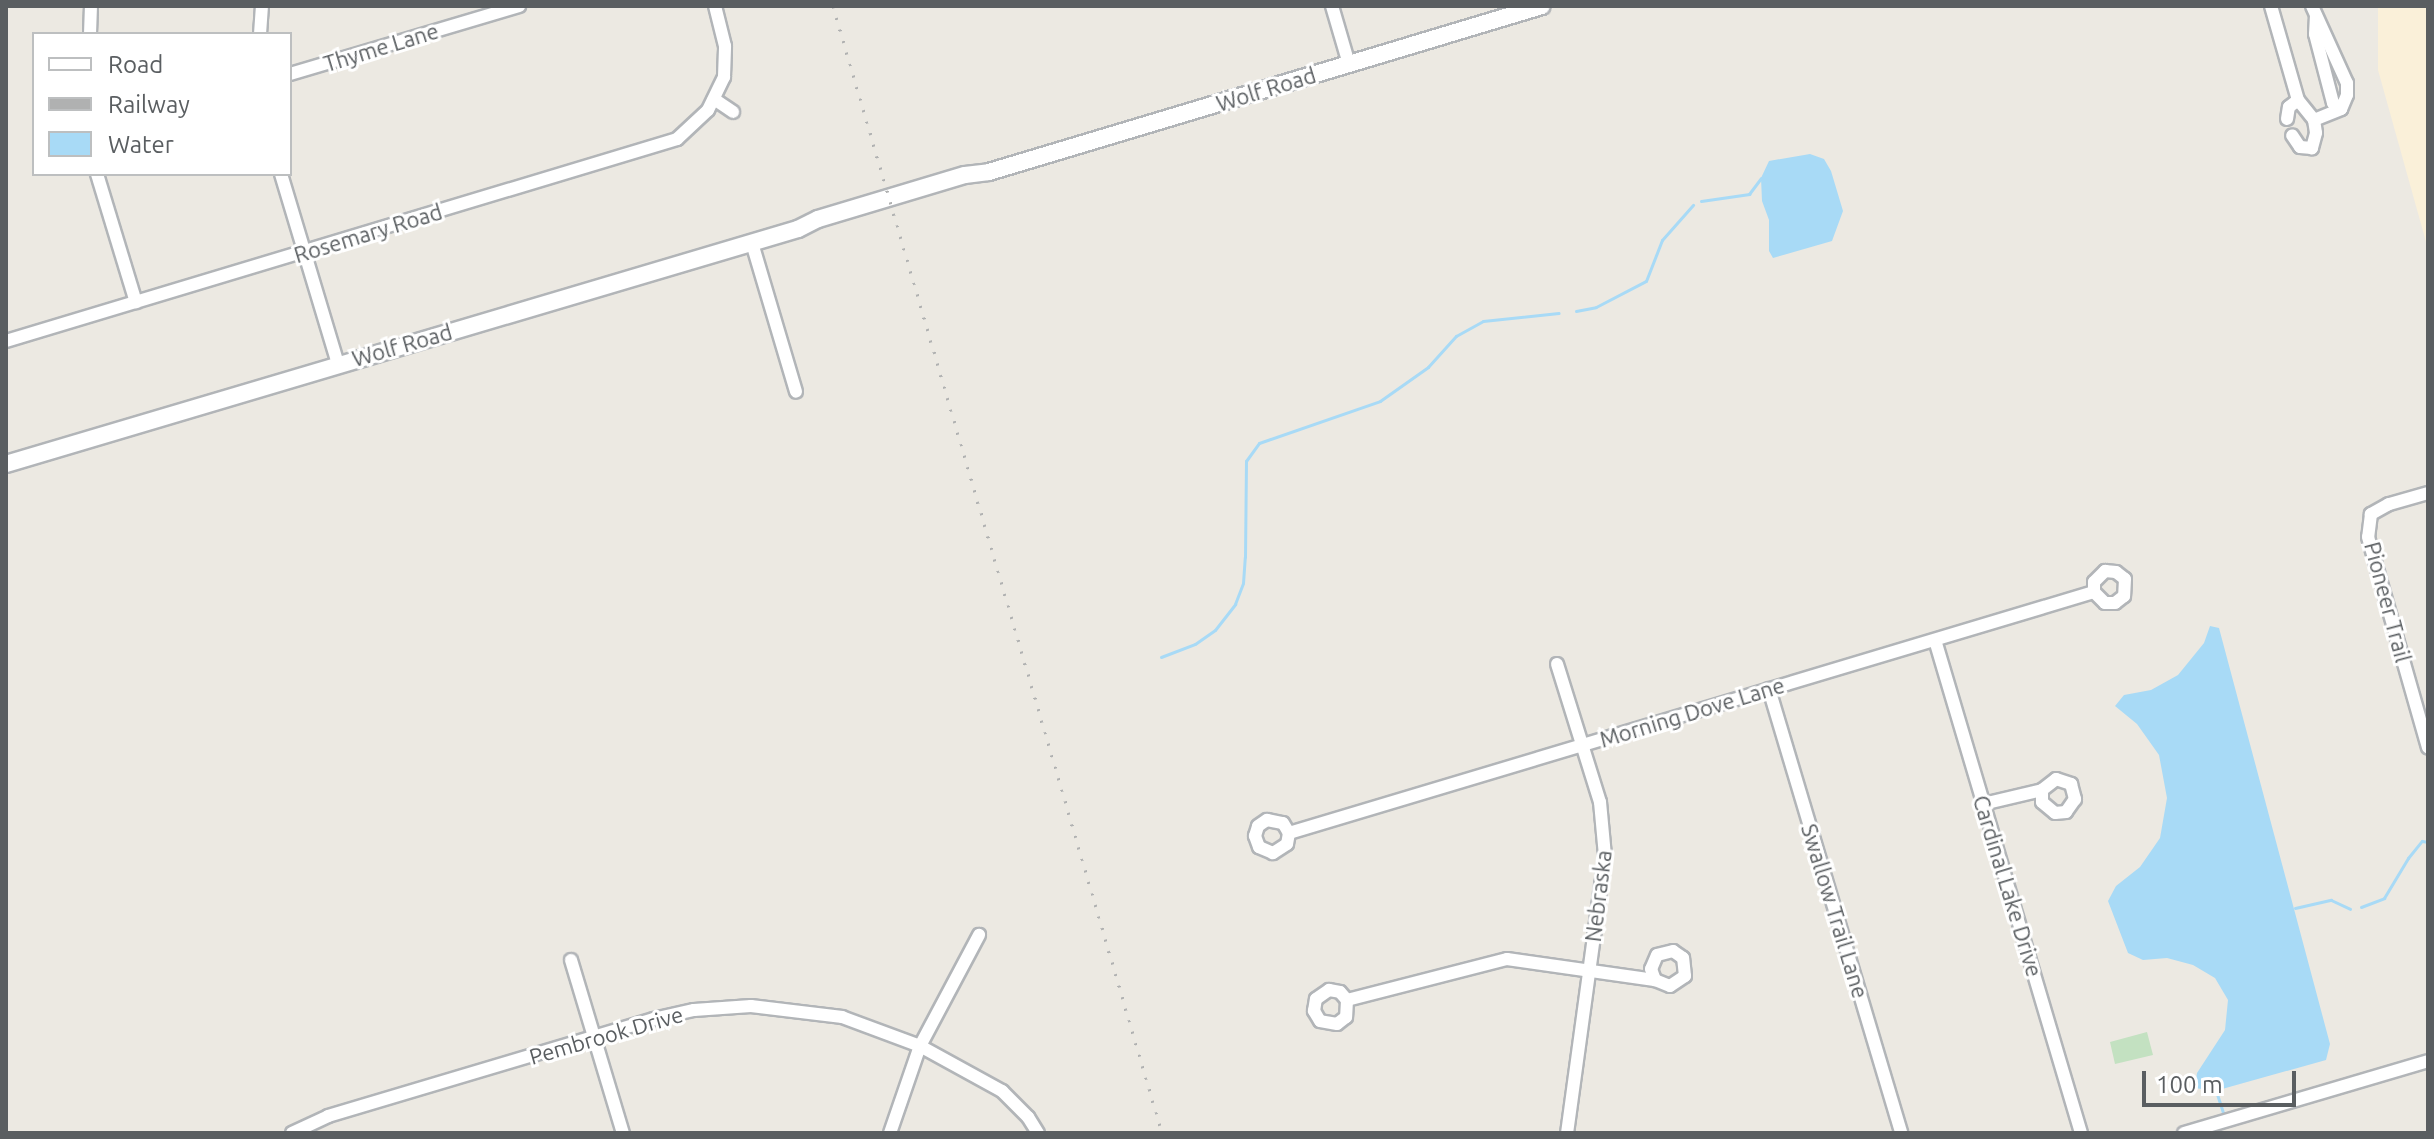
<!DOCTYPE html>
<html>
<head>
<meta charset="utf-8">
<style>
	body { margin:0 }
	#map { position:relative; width:2434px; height:1139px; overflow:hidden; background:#ece9e2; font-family:Ubuntu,sans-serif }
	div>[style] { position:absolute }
	.commercial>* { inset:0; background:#faf0d9 }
	.green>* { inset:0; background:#c3e1c1 }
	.water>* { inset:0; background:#a8daf6 }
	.stream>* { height:3px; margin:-1.5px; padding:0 1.5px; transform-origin:1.5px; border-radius:1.5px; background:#a8daf6 }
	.roads { filter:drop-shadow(2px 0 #b2b5b8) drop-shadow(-2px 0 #b2b5b8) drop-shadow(0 2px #b2b5b8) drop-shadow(0 -2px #b2b5b8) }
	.street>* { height:12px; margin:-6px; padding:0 6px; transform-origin:6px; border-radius:6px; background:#fff }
	.secondary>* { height:16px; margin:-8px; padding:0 8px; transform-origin:8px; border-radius:8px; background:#fff }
	.rail>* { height:3px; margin-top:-1.5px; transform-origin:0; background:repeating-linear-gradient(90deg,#b0b1b1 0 2px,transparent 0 12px) }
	span { translate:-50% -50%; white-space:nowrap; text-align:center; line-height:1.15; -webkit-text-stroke:6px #fff; paint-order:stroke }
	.street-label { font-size:22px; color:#5a5e61 }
	.frame { position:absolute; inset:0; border:8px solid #5a5e61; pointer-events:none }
	.legend { position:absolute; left:32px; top:32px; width:260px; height:144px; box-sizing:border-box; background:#fff; border:2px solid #bdbfc0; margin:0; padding:10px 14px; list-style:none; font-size:24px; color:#5a5e61 }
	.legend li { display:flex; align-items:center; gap:16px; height:40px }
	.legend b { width:40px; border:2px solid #bdbfc0 }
	.scale { position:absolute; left:2142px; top:1071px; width:154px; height:36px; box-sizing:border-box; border:4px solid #5a5e61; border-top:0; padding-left:10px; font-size:24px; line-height:28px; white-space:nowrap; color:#5a5e61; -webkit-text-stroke:6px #fff; paint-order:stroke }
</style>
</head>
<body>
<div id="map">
	<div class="commercial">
		<div style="clip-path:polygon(2378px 6px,2428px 6px,2428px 249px,2378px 70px)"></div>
	</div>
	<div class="green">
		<div style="clip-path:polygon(2147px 1032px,2153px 1055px,2115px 1064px,2110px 1042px)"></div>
	</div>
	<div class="water">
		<div style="clip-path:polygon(1810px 154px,1824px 159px,1831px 171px,1843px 211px,1832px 241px,1773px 258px,1769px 251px,1769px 220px,1762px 201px,1761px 178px,1769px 161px)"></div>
		<div style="clip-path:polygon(2210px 626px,2219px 628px,2330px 1044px,2326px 1060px,2215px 1091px,2195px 1088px,2197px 1073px,2225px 1030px,2228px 1000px,2215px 978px,2193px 965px,2167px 958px,2143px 960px,2128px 953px,2108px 901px,2116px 886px,2140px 867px,2160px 838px,2167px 798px,2159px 755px,2137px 724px,2115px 706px,2124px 695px,2151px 690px,2178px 675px,2204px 643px)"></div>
	</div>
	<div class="stream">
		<div style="left:1701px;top:201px;width:49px;rotate:-8.3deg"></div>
		<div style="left:1749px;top:194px;width:20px;rotate:-53deg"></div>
		<div style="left:1576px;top:311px;width:20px;rotate:-11deg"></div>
		<div style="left:1596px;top:307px;width:56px;rotate:-27.5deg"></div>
		<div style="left:1646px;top:281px;width:44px;rotate:-68.7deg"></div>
		<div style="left:1662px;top:240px;width:47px;rotate:-48.5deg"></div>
		<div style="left:1161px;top:657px;width:36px;rotate:-21deg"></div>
		<div style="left:1195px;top:644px;width:24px;rotate:-35deg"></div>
		<div style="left:1215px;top:630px;width:33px;rotate:-52deg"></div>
		<div style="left:1235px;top:604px;width:22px;rotate:-69deg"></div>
		<div style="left:1243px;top:583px;width:26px;rotate:-86deg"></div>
		<div style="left:1245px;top:557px;width:96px;rotate:-89.4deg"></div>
		<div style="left:1246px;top:461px;width:22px;rotate:-54deg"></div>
		<div style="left:1259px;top:443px;width:128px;rotate:-19.1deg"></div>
		<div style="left:1380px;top:401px;width:59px;rotate:-35.3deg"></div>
		<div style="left:1428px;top:367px;width:42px;rotate:-47.9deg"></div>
		<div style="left:1456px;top:336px;width:31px;rotate:-29deg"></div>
		<div style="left:1483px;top:321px;width:76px;rotate:-6deg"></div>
		<div style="left:2361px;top:907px;width:25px;rotate:-21deg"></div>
		<div style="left:2384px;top:898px;width:47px;rotate:-59deg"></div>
		<div style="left:2408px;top:858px;width:22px;rotate:-51deg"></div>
		<div style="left:2422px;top:841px;width:6px;rotate:9deg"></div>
		<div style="left:2295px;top:908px;width:37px;rotate:-13deg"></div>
		<div style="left:2331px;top:900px;width:21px;rotate:25deg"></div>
		<div style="left:2216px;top:1091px;width:28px;rotate:72deg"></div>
	</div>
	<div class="roads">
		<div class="street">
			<div style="left:1332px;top:6px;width:60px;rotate:73.7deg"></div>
			<div style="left:2271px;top:6px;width:98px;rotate:74deg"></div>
			<div style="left:2298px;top:100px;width:26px;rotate:51deg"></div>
			<div style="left:2314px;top:120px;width:13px;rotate:81deg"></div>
			<div style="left:2316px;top:133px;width:16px;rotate:105deg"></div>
			<div style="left:2312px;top:148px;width:12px;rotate:-175deg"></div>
			<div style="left:2300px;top:147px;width:14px;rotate:-124deg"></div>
			<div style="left:2312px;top:6px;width:85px;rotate:65.6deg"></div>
			<div style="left:2347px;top:83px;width:12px;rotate:90deg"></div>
			<div style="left:2347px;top:95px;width:15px;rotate:113deg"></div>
			<div style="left:2341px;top:109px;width:10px;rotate:-143deg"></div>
			<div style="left:2333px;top:103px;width:71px;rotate:-104.6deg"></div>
			<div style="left:2315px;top:34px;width:18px;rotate:-87deg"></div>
			<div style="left:90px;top:34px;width:28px;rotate:-88deg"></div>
			<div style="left:260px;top:34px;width:28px;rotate:-86deg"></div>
			<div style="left:290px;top:74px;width:239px;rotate:-16.5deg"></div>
			<div style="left:714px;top:99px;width:23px;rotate:34deg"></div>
			<div style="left:2287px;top:119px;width:12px;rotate:-81deg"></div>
			<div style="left:2289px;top:107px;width:11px;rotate:-38deg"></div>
			<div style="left:2314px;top:120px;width:29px;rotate:-22deg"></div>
			<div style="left:97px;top:174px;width:134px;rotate:73.1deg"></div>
			<div style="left:281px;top:174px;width:198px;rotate:73.3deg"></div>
			<div style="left:752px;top:243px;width:155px;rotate:73.5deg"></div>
			<div style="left:6px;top:341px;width:701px;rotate:-16.75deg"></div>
			<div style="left:677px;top:139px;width:42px;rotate:-43.1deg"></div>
			<div style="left:708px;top:110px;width:37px;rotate:-64deg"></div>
			<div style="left:724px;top:77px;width:31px;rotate:-88deg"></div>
			<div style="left:725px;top:46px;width:41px;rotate:-104deg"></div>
			<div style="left:2428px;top:493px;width:41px;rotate:164.2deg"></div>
			<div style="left:2389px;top:504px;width:21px;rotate:151deg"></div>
			<div style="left:2371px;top:514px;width:23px;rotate:97deg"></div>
			<div style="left:2368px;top:537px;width:219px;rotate:74.1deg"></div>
			<div style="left:1935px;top:640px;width:514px;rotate:73.5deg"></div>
			<div style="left:1557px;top:664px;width:145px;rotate:72.7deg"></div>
			<div style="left:1600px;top:802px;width:54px;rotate:84.7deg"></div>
			<div style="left:1605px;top:856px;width:280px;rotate:97.8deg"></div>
			<div style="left:1769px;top:689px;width:463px;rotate:73.4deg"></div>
			<div style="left:1983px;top:804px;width:61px;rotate:-13.3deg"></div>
			<div style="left:2042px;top:790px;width:18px;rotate:-38deg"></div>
			<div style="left:2056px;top:779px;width:16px;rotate:18deg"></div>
			<div style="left:2071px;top:784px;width:16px;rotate:75deg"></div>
			<div style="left:2075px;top:799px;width:16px;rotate:125deg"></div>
			<div style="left:2066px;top:812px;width:11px;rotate:175deg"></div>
			<div style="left:2055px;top:813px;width:17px;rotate:-140deg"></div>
			<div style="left:2042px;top:802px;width:12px;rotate:-90deg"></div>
			<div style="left:1289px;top:833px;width:11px;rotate:100deg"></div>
			<div style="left:1287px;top:844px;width:17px;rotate:147deg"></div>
			<div style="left:1273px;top:853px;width:15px;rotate:-157deg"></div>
			<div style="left:1259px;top:847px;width:12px;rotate:-110deg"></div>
			<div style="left:1255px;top:836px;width:10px;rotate:-73deg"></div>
			<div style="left:1258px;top:826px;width:11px;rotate:-34deg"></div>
			<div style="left:1267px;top:820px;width:16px;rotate:11deg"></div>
			<div style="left:1283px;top:823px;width:12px;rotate:59deg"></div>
			<div style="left:1289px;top:833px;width:840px;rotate:-16.67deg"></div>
			<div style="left:2094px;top:592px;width:10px;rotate:-90deg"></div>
			<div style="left:2094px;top:582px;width:16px;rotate:-45deg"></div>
			<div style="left:2105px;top:571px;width:11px;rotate:5deg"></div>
			<div style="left:2116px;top:572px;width:11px;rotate:38deg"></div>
			<div style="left:2125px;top:579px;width:17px;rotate:93deg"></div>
			<div style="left:2124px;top:596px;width:11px;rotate:142deg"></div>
			<div style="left:2115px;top:603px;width:10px;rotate:180deg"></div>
			<div style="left:2105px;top:603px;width:16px;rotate:-135deg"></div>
			<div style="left:571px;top:960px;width:181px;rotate:73.3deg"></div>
			<div style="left:1347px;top:1000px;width:17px;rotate:93deg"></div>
			<div style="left:1346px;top:1017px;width:11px;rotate:142deg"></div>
			<div style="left:1337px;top:1024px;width:17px;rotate:-170deg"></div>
			<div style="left:1320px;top:1021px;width:12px;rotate:-121deg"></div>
			<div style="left:1314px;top:1011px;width:12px;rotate:-81deg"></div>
			<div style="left:1316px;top:999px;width:16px;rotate:-35deg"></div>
			<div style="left:1329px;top:990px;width:11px;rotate:10deg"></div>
			<div style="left:1340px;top:992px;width:11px;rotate:49deg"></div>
			<div style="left:1347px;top:1000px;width:165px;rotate:-14.4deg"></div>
			<div style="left:1507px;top:959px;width:149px;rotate:8.1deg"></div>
			<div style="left:1655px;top:980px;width:16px;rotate:22deg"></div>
			<div style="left:1670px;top:986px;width:18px;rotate:-34deg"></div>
			<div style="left:1685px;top:976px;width:18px;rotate:-96deg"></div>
			<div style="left:1683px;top:958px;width:12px;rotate:-145deg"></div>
			<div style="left:1673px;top:951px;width:16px;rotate:166deg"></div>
			<div style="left:1657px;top:955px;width:15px;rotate:113deg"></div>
			<div style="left:1651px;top:969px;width:12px;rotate:70deg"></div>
			<div style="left:292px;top:1133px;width:40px;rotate:-25deg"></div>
			<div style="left:328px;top:1116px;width:339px;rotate:-16.6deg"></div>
			<div style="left:653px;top:1019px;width:42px;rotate:-12.4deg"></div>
			<div style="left:694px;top:1010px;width:57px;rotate:-4deg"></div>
			<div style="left:751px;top:1006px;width:92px;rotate:6.9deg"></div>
			<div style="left:842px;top:1017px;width:83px;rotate:20.4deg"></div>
			<div style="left:920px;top:1046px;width:94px;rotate:28.8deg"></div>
			<div style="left:1002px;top:1091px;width:37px;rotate:45deg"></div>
			<div style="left:1028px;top:1117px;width:19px;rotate:58deg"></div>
			<div style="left:890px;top:1133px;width:92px;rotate:-71deg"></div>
			<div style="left:920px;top:1046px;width:126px;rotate:-62deg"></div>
			<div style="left:2184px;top:1133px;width:254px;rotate:-16.4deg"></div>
		</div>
		<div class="secondary">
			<div style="left:6px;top:464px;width:826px;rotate:-16.53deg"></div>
			<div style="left:798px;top:229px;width:22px;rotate:-27deg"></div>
			<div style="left:818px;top:219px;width:153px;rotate:-16.7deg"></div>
			<div style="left:965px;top:175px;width:24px;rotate:-7deg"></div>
			<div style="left:989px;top:172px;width:577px;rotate:-16.71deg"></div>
		</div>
	</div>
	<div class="rail">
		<div style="left:833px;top:6px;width:1174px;rotate:73.73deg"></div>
	</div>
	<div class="street-label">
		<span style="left:381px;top:47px;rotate:-17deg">Thyme Lane</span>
		<span style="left:1266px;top:89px;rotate:-17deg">Wolf Road</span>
		<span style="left:368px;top:233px;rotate:-17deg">Rosemary Road</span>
		<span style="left:402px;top:345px;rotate:-16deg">Wolf Road</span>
		<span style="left:2388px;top:602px;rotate:75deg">Pioneer Trail</span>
		<span style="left:1692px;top:712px;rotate:-17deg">Morning Dove Lane</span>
		<span style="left:2008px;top:886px;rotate:73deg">Cardinal Lake Drive</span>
		<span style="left:1598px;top:896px;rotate:-83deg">Nebraska</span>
		<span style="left:1835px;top:911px;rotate:73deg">Swallow Trail Lane</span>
		<span style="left:606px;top:1035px;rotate:-16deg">Pembrook Drive</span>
	</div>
	<div class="frame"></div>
	<ul class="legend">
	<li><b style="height:10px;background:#fff"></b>Road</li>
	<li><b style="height:10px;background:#b0b1b1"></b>Railway</li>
	<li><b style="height:22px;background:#a8daf6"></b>Water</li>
	</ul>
	<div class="scale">100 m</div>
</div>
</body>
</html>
